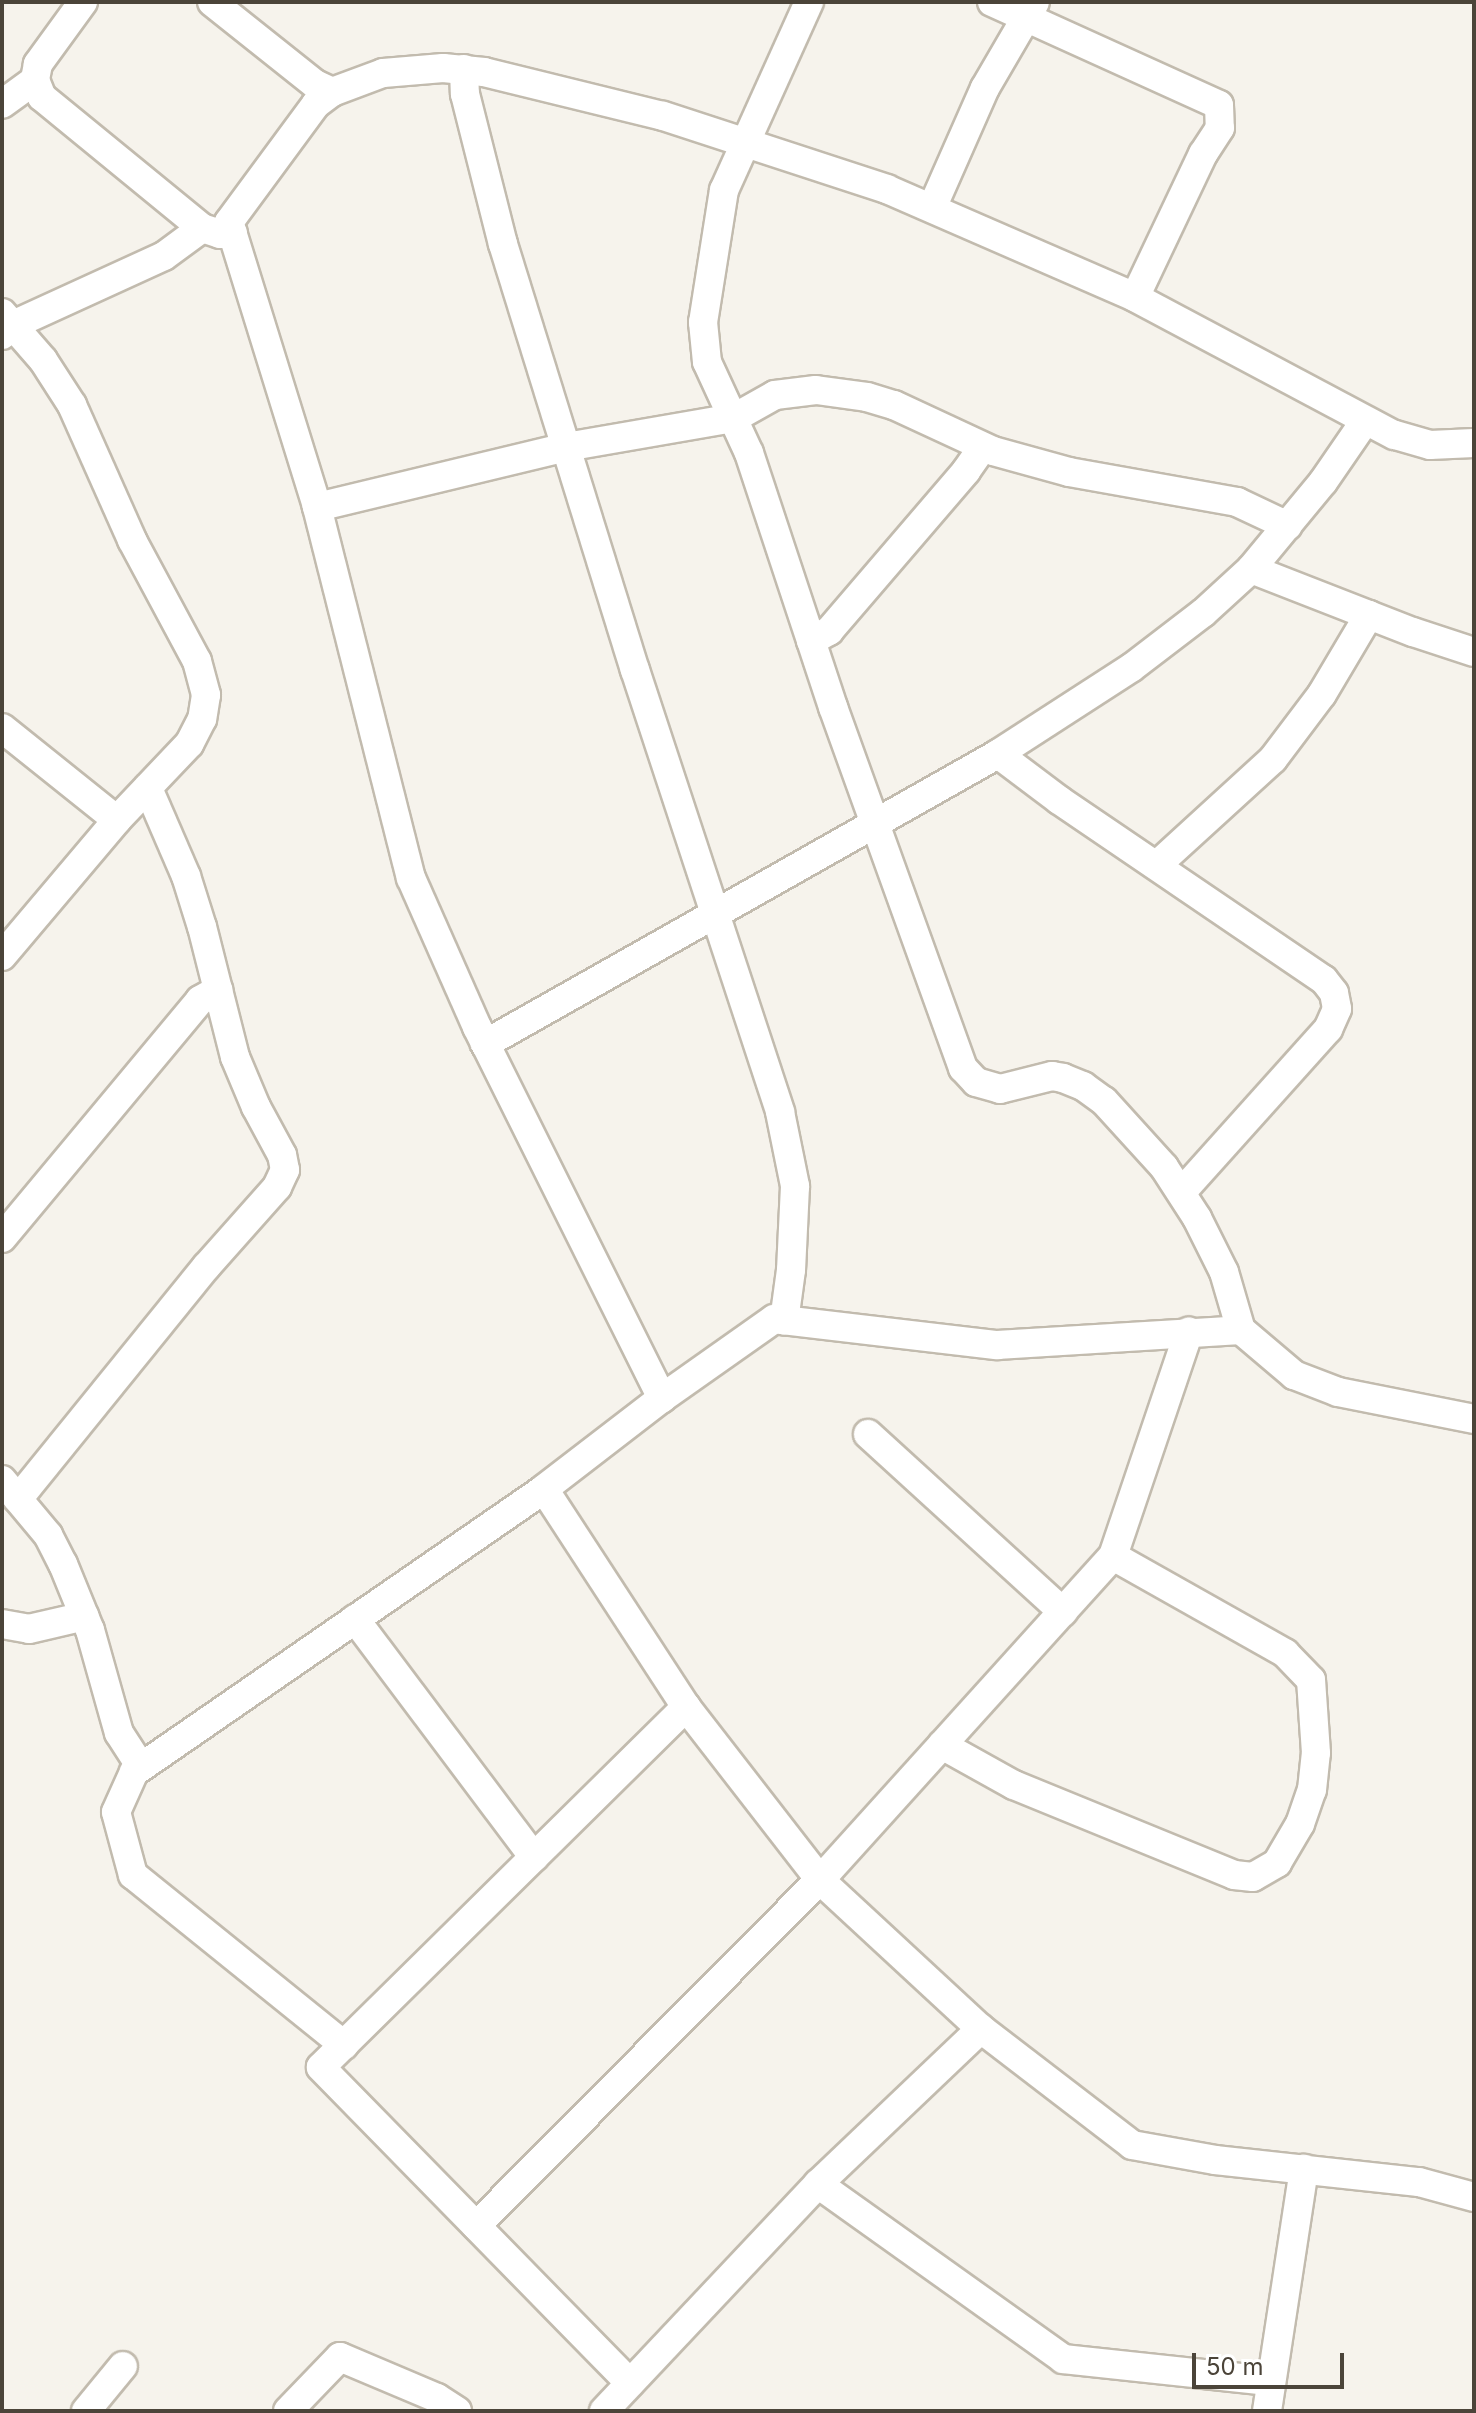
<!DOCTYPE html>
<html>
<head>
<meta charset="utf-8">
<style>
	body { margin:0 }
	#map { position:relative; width:1476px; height:2413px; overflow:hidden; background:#f6f3ec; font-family:Inter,sans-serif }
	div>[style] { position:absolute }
	.roads { filter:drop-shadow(2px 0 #c2bbae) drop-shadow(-2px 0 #c2bbae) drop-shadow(0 2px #c2bbae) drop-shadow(0 -2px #c2bbae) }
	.minor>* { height:28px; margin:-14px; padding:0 14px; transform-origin:14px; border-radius:14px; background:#fff }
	span { translate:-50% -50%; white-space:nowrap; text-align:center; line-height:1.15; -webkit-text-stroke:8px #fff; paint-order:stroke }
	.frame { position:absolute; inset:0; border:4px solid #4b4439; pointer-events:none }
	.scale { position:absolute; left:1192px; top:2353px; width:152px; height:36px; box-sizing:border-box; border:4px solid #4b4439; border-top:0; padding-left:10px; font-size:24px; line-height:28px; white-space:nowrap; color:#4b4439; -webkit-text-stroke:6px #fff; paint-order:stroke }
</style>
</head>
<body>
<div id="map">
	<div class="roads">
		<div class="minor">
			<div style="left:83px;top:2px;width:77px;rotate:126deg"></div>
			<div style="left:38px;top:64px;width:16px;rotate:101deg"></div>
			<div style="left:35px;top:80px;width:18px;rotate:68deg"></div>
			<div style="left:42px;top:97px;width:207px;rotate:39.3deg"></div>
			<div style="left:202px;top:228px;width:19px;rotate:18deg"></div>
			<div style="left:220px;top:234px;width:13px;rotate:-4deg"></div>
			<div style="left:212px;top:2px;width:132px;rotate:38.5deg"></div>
			<div style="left:315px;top:84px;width:19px;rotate:25deg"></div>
			<div style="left:809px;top:2px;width:206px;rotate:114.3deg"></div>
			<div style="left:724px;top:190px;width:134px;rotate:99deg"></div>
			<div style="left:703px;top:322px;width:40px;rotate:84.3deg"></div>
			<div style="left:707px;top:362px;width:100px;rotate:65.2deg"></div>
			<div style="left:749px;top:453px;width:268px;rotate:71.7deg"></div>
			<div style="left:833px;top:707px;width:384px;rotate:70.2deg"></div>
			<div style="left:963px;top:1068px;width:19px;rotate:47deg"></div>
			<div style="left:976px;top:1082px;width:25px;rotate:16deg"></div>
			<div style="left:1000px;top:1089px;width:54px;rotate:-14deg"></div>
			<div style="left:1052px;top:1076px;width:11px;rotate:10deg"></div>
			<div style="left:1063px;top:1078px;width:22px;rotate:22deg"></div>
			<div style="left:1083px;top:1086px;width:26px;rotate:36deg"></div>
			<div style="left:1104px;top:1101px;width:89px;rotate:47.7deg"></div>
			<div style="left:1164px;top:1167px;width:61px;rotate:57.1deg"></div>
			<div style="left:1197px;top:1218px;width:60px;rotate:63.4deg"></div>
			<div style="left:1224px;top:1272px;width:60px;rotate:73.7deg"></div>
			<div style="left:992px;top:2px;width:249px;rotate:24.4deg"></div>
			<div style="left:1219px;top:105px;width:23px;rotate:88deg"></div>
			<div style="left:1220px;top:128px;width:31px;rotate:123deg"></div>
			<div style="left:1203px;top:154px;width:158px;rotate:115.4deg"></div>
			<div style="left:464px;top:69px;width:25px;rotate:88deg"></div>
			<div style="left:465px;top:94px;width:155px;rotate:75.8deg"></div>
			<div style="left:503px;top:244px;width:446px;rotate:72.8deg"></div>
			<div style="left:635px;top:670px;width:465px;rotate:71.8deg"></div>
			<div style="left:780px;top:1112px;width:76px;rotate:78.5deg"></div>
			<div style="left:795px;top:1186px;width:84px;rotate:92.7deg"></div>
			<div style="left:791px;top:1270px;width:51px;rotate:97.8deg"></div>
			<div style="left:2px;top:104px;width:41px;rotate:-36deg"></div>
			<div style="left:932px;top:208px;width:131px;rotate:-66.2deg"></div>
			<div style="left:985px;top:88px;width:99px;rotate:-59.8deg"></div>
			<div style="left:2px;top:313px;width:62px;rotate:48.9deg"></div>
			<div style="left:43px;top:360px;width:54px;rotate:57.2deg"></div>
			<div style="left:72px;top:405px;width:148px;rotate:66deg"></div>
			<div style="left:132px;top:540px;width:137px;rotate:61.8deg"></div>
			<div style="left:197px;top:661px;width:35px;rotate:75deg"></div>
			<div style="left:206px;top:695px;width:24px;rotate:99deg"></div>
			<div style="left:202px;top:719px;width:28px;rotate:117deg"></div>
			<div style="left:189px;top:744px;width:105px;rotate:133.5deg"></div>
			<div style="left:117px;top:820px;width:178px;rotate:130.2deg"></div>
			<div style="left:2px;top:335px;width:15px;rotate:-42deg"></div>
			<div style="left:13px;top:325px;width:166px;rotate:-24.6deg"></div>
			<div style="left:164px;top:256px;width:47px;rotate:-36.4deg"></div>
			<div style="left:1474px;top:443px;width:44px;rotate:177.4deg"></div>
			<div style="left:1430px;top:445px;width:37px;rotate:-164deg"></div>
			<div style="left:1394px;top:435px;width:293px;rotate:-152deg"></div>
			<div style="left:1135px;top:297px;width:270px;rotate:-156.5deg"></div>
			<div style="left:887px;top:189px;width:236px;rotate:-161.9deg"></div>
			<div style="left:663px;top:116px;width:184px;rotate:-166.2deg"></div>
			<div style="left:484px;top:72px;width:41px;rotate:-174.4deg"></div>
			<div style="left:443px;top:68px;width:60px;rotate:175.2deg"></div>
			<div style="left:383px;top:73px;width:54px;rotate:159.6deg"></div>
			<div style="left:332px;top:92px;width:20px;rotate:143deg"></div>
			<div style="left:316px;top:104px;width:147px;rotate:126.4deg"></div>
			<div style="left:229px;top:222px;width:298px;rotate:72.8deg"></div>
			<div style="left:317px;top:507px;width:383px;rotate:75.8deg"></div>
			<div style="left:411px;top:878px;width:163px;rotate:66.1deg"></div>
			<div style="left:477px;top:1027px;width:415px;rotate:63.5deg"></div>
			<div style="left:662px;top:1398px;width:149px;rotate:142.4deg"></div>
			<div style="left:544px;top:1489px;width:260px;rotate:56.9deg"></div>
			<div style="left:686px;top:1707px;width:219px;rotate:52.2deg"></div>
			<div style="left:820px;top:1880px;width:219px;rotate:42.8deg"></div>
			<div style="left:981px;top:2029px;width:190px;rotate:37.5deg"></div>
			<div style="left:1132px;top:2145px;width:84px;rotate:10.2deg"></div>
			<div style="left:1215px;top:2160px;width:205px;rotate:6.2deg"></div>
			<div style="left:1419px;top:2182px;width:57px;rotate:15.3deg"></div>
			<div style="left:317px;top:507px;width:256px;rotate:-13.5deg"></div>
			<div style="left:566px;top:447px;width:170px;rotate:-9.8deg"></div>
			<div style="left:734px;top:418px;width:47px;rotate:-29.3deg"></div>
			<div style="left:775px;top:395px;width:41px;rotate:-7deg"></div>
			<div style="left:816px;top:390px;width:51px;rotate:7.8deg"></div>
			<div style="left:867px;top:397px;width:28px;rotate:17deg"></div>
			<div style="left:894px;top:405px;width:109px;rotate:24.9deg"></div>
			<div style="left:993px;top:451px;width:79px;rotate:15.4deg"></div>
			<div style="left:1069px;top:472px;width:171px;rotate:10.1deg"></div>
			<div style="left:1237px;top:502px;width:56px;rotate:25.2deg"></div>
			<div style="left:1251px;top:569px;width:174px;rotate:21.3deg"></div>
			<div style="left:1413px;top:632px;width:64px;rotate:18.2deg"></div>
			<div style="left:811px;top:641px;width:21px;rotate:-29deg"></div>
			<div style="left:829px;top:631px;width:211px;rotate:-49.4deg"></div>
			<div style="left:966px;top:471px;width:29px;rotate:-55deg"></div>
			<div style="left:2px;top:728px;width:147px;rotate:38.7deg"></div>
			<div style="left:998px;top:754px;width:76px;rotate:37deg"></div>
			<div style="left:1059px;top:800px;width:320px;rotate:34.2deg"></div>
			<div style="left:1324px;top:980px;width:16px;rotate:52deg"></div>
			<div style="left:1334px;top:993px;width:16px;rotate:79deg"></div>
			<div style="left:1337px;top:1009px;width:22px;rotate:114deg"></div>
			<div style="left:1328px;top:1029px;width:219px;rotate:131.9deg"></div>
			<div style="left:1157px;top:865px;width:157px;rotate:-42.4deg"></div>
			<div style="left:1273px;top:759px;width:81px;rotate:-53deg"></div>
			<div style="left:1322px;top:694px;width:92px;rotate:-59.3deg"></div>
			<div style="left:485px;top:1044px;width:589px;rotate:-29.48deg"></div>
			<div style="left:998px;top:754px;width:158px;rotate:-32.9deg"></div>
			<div style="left:1131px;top:668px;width:91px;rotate:-37.4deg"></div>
			<div style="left:1203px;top:613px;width:65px;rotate:-42.5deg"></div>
			<div style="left:1251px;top:569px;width:113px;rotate:-50.4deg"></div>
			<div style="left:1323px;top:482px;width:74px;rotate:-55.5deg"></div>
			<div style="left:2px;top:1238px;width:310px;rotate:-50.2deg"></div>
			<div style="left:200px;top:1000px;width:21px;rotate:-29deg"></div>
			<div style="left:662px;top:1398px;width:137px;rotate:-35.2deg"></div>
			<div style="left:774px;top:1319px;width:225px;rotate:6.7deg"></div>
			<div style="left:997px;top:1345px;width:244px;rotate:-3.5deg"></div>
			<div style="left:1241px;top:1330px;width:70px;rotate:40.3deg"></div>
			<div style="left:1294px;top:1375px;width:47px;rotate:21.1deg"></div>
			<div style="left:1338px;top:1392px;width:139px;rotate:11.2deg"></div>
			<div style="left:868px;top:1434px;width:264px;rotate:42.4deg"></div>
			<div style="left:2px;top:1480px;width:72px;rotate:50.1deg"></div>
			<div style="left:48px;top:1535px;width:33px;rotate:63deg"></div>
			<div style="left:63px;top:1564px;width:71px;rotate:67.8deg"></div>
			<div style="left:90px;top:1630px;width:107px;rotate:74.3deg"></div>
			<div style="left:119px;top:1733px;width:40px;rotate:57.1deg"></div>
			<div style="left:18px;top:1499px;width:299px;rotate:-51deg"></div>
			<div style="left:206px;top:1267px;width:107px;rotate:-48.4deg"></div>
			<div style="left:277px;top:1187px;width:19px;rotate:-65deg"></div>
			<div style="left:285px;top:1170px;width:15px;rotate:-101deg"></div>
			<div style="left:282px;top:1155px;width:55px;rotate:-118.4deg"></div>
			<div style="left:256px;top:1107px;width:54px;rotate:-112.8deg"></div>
			<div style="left:235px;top:1057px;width:134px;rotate:-104.2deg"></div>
			<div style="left:202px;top:927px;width:53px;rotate:-107.4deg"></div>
			<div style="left:186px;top:876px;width:96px;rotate:-113.4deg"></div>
			<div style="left:355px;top:1619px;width:298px;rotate:53.1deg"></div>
			<div style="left:2px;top:1624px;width:27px;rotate:10deg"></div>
			<div style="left:29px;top:1629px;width:57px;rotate:-13.1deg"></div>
			<div style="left:942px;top:1745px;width:82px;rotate:29.1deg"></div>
			<div style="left:1014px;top:1785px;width:238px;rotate:22.2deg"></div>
			<div style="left:1234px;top:1875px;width:19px;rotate:6deg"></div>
			<div style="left:1253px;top:1877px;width:28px;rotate:-30deg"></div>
			<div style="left:1277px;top:1863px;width:45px;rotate:-59.5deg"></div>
			<div style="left:1300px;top:1824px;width:36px;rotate:-71deg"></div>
			<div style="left:1312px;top:1790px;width:37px;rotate:-84deg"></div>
			<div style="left:1316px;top:1753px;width:73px;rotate:-93.9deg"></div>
			<div style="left:1311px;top:1680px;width:37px;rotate:-134deg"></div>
			<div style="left:1285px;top:1653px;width:197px;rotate:-150.6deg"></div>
			<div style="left:344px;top:2045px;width:271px;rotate:-141.1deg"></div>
			<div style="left:133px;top:1875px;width:65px;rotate:-105.1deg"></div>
			<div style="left:116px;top:1812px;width:44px;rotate:-65.8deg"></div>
			<div style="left:134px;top:1772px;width:498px;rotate:-34.6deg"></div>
			<div style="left:818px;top:2184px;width:301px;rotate:35.5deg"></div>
			<div style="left:1063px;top:2359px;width:207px;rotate:6.1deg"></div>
			<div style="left:476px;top:2226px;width:488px;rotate:-45.2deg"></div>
			<div style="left:820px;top:1880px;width:437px;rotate:-47.9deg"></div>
			<div style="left:1113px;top:1556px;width:237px;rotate:-71.3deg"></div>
			<div style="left:630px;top:2383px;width:442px;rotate:-134.4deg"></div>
			<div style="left:321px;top:2067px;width:513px;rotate:-44.6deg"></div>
			<div style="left:86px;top:2411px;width:58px;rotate:-50.6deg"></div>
			<div style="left:288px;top:2411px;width:75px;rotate:-46.1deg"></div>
			<div style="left:340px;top:2357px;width:105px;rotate:22.9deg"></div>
			<div style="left:437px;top:2398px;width:24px;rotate:33deg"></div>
			<div style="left:604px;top:2411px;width:312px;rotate:-46.7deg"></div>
			<div style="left:818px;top:2184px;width:225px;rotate:-43.6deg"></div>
			<div style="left:1267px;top:2411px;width:245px;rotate:-81.3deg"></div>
		</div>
	</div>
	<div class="frame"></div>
	<div class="scale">50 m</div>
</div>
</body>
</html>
